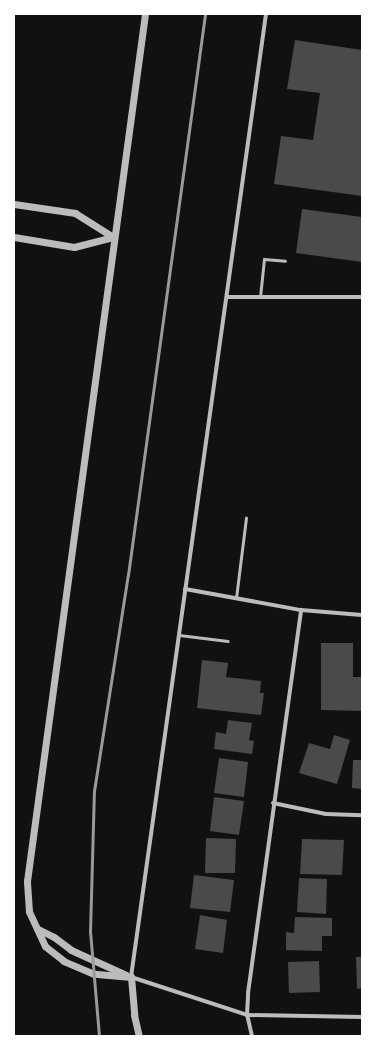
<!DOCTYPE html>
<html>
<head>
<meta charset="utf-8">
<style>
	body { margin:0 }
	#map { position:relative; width:376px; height:1050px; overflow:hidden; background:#111; font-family:"Fira Sans Condensed",sans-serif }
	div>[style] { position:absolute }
	.building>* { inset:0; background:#4a4a4a }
	.service>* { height:3px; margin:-1.5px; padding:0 1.5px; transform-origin:1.5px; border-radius:1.5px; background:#bcbcbc }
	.minor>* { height:4px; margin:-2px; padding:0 2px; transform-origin:2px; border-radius:2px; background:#bcbcbc }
	.tertiary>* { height:7px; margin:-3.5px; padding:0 3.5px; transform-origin:3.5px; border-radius:3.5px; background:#bcbcbc }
	.rail>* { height:3px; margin:-1.5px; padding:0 1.5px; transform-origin:1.5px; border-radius:1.5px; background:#9a9a9a }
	span { translate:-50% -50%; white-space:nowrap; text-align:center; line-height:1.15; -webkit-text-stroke:3px #fff; paint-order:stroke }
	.frame { position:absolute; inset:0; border:15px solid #fff; pointer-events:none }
</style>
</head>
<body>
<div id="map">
	<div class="building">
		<div style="clip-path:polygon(295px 40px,362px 50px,362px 196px,274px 184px,281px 136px,313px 140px,320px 93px,287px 89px)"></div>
		<div style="clip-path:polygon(302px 209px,362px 217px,362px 262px,296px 253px)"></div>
		<div style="clip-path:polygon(321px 643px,353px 643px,353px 677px,362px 677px,362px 711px,321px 710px)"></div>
		<div style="clip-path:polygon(202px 660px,228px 663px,226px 677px,261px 681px,260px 693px,264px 693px,261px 715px,197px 708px)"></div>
		<div style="clip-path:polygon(228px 720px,252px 723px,249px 740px,254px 741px,252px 754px,214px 749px,216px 732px,226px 734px)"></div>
		<div style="clip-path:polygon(334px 735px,350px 740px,337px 784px,299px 773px,309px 743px,330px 749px)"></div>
		<div style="clip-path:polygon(219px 758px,248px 762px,244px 797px,214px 793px)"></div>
		<div style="clip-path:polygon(353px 760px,362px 760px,362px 789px,352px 788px)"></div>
		<div style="clip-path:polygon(214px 797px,244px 801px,239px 835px,210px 831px)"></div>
		<div style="clip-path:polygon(206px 838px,236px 839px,235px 873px,205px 873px)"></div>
		<div style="clip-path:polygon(302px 839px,344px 840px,342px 875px,300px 874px)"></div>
		<div style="clip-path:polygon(194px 875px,234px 880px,230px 912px,190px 908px)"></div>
		<div style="clip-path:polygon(299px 878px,327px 879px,326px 914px,297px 912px)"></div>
		<div style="clip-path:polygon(200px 915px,227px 920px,223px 953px,195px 949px)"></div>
		<div style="clip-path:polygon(295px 917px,332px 918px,332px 936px,322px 936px,322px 951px,286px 950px,286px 932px,294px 933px)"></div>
		<div style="clip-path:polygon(356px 957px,362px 957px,362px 988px,357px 989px)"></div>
		<div style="clip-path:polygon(319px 961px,320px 992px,289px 993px,288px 962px)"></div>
	</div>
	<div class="service">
		<div style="left:260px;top:297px;width:38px;rotate:-84deg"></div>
		<div style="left:264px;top:259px;width:21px;rotate:5deg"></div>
		<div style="left:236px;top:598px;width:81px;rotate:-82.9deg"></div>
		<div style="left:179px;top:635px;width:49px;rotate:7deg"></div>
	</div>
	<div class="minor">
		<div style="left:266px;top:14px;width:972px;rotate:97.98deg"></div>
		<div style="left:131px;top:977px;width:122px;rotate:18.1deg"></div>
		<div style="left:247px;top:1015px;width:115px;rotate:1deg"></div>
		<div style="left:227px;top:297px;width:135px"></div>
		<div style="left:185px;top:589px;width:118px;rotate:10.3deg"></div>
		<div style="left:301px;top:610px;width:61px;rotate:4.7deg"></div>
		<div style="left:273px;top:803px;width:54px;rotate:11.7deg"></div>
		<div style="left:326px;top:814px;width:36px;rotate:2deg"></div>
		<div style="left:252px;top:1036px;width:22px;rotate:-103deg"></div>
		<div style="left:247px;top:1015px;width:22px;rotate:-87deg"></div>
		<div style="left:248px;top:993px;width:387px;rotate:-82.1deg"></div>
	</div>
	<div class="tertiary">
		<div style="left:14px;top:204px;width:62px;rotate:8.4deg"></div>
		<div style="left:75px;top:213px;width:45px;rotate:32.3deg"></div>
		<div style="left:14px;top:237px;width:61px;rotate:9.5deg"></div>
		<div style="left:74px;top:247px;width:40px;rotate:-14.4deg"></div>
		<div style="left:38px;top:929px;width:18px;rotate:27deg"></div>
		<div style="left:54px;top:937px;width:21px;rotate:37deg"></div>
		<div style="left:71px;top:950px;width:60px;rotate:24.4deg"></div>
		<div style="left:131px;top:977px;width:37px;rotate:-175deg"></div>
		<div style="left:94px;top:974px;width:33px;rotate:-157deg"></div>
		<div style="left:64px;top:961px;width:24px;rotate:-142deg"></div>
		<div style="left:45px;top:946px;width:38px;rotate:-115deg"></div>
		<div style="left:29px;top:911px;width:30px;rotate:-94deg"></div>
		<div style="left:27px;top:881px;width:875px;rotate:-82.25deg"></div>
		<div style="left:131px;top:977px;width:38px;rotate:85deg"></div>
		<div style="left:134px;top:1015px;width:22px;rotate:77deg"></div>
	</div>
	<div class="rail">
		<div style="left:99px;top:1036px;width:104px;rotate:-94.9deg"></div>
		<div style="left:90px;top:932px;width:141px;rotate:-88.4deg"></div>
		<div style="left:94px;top:791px;width:219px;rotate:-81.1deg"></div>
		<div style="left:128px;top:575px;width:566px;rotate:-82.18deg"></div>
	</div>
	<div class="frame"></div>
</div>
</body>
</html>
